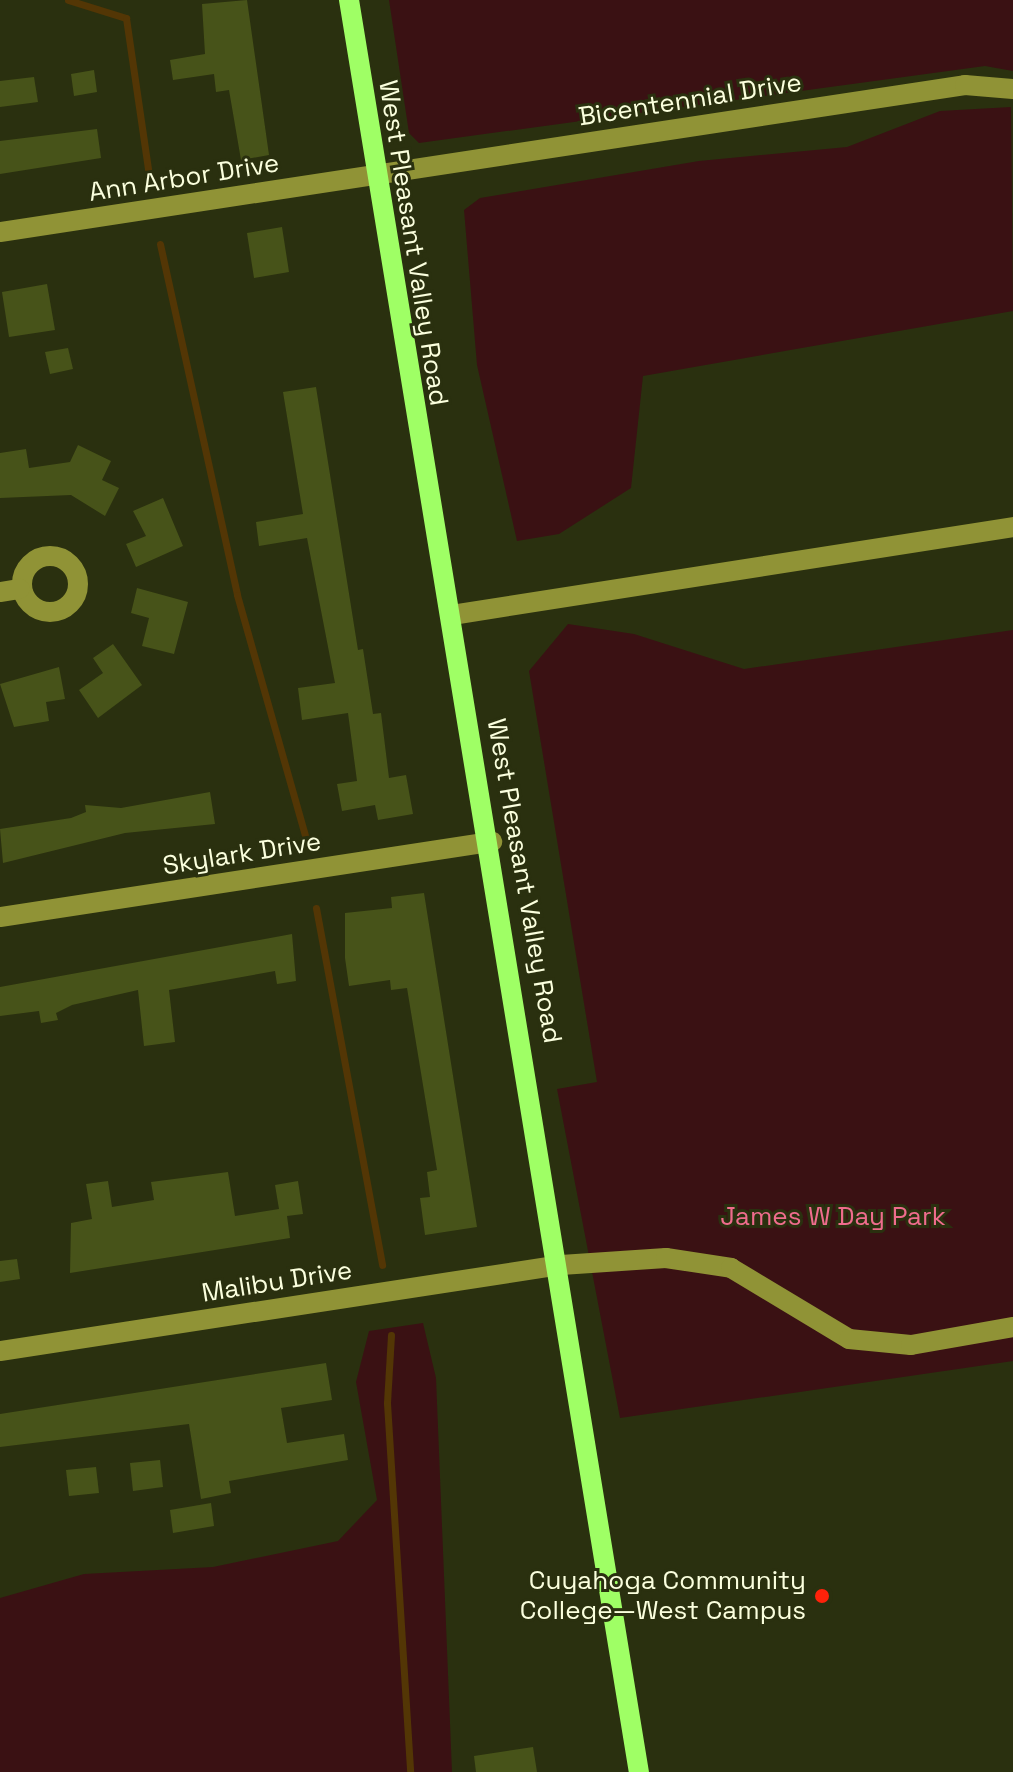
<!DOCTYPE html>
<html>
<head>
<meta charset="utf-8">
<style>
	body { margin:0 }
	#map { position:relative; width:1013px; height:1772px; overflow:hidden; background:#2a300f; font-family:"Space Grotesk",sans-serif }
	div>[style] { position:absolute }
	.green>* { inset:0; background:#3a1113 }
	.stream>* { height:7px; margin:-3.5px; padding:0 3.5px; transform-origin:3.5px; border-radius:3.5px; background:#533605 }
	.building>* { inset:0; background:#475319 }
	.minor>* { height:20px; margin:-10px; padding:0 10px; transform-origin:10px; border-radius:10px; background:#909336 }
	.minor>.ring { margin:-10px; padding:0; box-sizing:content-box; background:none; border:20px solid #909336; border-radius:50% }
	.major>* { height:20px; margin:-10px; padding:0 10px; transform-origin:10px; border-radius:10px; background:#9fff65 }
	.dots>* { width:22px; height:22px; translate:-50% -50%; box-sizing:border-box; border:4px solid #2a300f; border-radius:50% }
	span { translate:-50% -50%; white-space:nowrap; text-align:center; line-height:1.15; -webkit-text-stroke:6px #2a300f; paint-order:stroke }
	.street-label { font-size:26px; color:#fbffde }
	.park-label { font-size:26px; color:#ef6c8d }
	.poi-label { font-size:26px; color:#fbffde }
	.right { translate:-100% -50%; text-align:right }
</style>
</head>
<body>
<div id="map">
	<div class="green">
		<div style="clip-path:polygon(389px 0,1013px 0,1013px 71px,985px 66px,419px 143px,409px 133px)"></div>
		<div style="clip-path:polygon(1011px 107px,1013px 311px,643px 376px,631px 488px,559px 534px,517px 541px,477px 365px,464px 210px,480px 198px,699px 161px,847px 147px,940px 111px)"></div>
		<div style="clip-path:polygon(568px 624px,634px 634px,744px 669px,1013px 630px,1013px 1361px,620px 1418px,557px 1089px,597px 1082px,529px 671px)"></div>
		<div style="clip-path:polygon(423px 1323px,436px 1378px,452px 1772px,0 1772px,0 1598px,84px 1574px,213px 1567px,338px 1541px,377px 1500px,356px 1382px,369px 1331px)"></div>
	</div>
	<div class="stream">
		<div style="left:68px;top:0;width:61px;rotate:17.2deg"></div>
		<div style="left:126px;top:18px;width:167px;rotate:81.7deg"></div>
		<div style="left:160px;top:244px;width:359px;rotate:77.6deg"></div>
		<div style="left:237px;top:595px;width:258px;rotate:74.2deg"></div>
		<div style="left:316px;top:908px;width:363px;rotate:79.5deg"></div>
		<div style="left:391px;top:1335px;width:68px;rotate:93.4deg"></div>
		<div style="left:387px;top:1403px;width:370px;rotate:86.4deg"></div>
	</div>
	<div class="building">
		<div style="clip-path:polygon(247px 0,269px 155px,241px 160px,229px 90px,216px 92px,214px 74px,173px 80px,170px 60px,205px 54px,202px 4px)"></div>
		<div style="clip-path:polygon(94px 70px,97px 92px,74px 96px,71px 74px)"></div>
		<div style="clip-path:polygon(34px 77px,38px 102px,0 107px,0 81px)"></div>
		<div style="clip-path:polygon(97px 129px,101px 158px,0 174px,0 141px)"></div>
		<div style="clip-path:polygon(282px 227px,289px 272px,254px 278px,247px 233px)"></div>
		<div style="clip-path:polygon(47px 284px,55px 330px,9px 337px,2px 292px)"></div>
		<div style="clip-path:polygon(68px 348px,73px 369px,50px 374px,45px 352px)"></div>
		<div style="clip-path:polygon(316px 387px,358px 650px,363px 649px,373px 714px,381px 713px,389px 778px,406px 775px,413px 814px,378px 820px,375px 805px,342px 811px,337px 784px,357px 781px,348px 713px,302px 720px,298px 688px,335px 683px,307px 538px,259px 546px,256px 522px,303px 514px,283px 392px)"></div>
		<div style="clip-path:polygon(78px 445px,111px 461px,102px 480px,119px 488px,105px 516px,71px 495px,0 498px,0 453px,26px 449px,29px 468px,70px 462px)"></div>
		<div style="clip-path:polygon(163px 498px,183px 546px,136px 567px,126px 544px,146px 536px,133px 511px)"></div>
		<div style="clip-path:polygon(137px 588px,188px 602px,174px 654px,142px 646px,149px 618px,131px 613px)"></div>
		<div style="clip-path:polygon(113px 644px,142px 685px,98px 718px,79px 690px,103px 673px,93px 658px)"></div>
		<div style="clip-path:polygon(59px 667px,65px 699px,46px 702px,49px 721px,14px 727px,0 684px)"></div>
		<div style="clip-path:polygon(210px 792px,215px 824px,125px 833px,3px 863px,0 829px,71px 818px,86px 812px,85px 805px,121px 808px)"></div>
		<div style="clip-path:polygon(424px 893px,477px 1227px,425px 1235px,420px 1198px,430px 1197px,427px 1172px,437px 1170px,407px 988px,391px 990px,390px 980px,349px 986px,345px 958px,345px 913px,392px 908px,391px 897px)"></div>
		<div style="clip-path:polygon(292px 934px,296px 981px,277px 984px,275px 971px,169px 990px,175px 1042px,144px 1046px,138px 990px,72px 1005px,56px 1013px,58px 1020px,41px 1023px,39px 1011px,0 1016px,0 987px)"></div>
		<div style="clip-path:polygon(228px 1172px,235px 1216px,279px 1209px,275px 1185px,298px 1181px,303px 1214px,287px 1216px,290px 1238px,70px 1273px,71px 1223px,92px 1219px,86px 1184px,108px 1181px,112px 1207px,154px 1200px,151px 1182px)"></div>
		<div style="clip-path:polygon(17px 1259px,20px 1279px,0 1282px,0 1261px)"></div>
		<div style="clip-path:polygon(326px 1363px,332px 1400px,281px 1408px,287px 1443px,344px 1434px,348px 1460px,229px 1481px,231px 1493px,201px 1499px,189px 1424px,0 1447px,0 1414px)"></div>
		<div style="clip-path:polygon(160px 1460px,163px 1487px,133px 1491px,130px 1463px)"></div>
		<div style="clip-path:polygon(96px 1467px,99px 1493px,69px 1496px,66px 1470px)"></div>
		<div style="clip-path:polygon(211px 1503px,214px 1526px,173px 1533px,170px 1510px)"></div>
		<div style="clip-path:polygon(533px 1747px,537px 1772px,476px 1772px,474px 1756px)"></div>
	</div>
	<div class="minor">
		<div style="left:0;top:232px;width:976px;rotate:-8.66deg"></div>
		<div style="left:965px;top:85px;width:48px;rotate:4.8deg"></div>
		<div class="ring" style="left:22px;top:556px;width:36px;height:36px"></div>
		<div style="left:0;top:592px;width:20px;rotate:-9deg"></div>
		<div style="left:452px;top:615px;width:568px;rotate:-8.91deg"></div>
		<div style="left:0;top:917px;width:498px;rotate:-8.7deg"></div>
		<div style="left:0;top:1351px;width:568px;rotate:-8.72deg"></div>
		<div style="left:561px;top:1265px;width:105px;rotate:-3.8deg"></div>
		<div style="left:666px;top:1258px;width:66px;rotate:8.7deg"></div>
		<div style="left:731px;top:1268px;width:138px;rotate:31deg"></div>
		<div style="left:849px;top:1339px;width:62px;rotate:5.5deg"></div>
		<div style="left:911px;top:1345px;width:104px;rotate:-10deg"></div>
	</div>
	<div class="major">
		<div style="left:349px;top:0;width:1796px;rotate:80.71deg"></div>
	</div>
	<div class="dots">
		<div style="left:822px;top:1596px;background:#ff220a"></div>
	</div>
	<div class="street-label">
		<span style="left:690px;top:100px;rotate:-9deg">Bicentennial Drive</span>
		<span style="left:184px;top:178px;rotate:-9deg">Ann Arbor Drive</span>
		<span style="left:413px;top:243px;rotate:81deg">West Pleasant Valley Road</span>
		<span style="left:242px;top:854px;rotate:-9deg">Skylark Drive</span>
		<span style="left:524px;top:881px;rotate:80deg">West Pleasant Valley Road</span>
		<span style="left:277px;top:1282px;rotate:-9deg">Malibu Drive</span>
	</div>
	<div class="park-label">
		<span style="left:833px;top:1217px">James W Day Park</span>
	</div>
	<div class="poi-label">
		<span class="right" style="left:806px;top:1596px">Cuyahoga Community<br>College—West Campus</span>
	</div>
</div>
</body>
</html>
